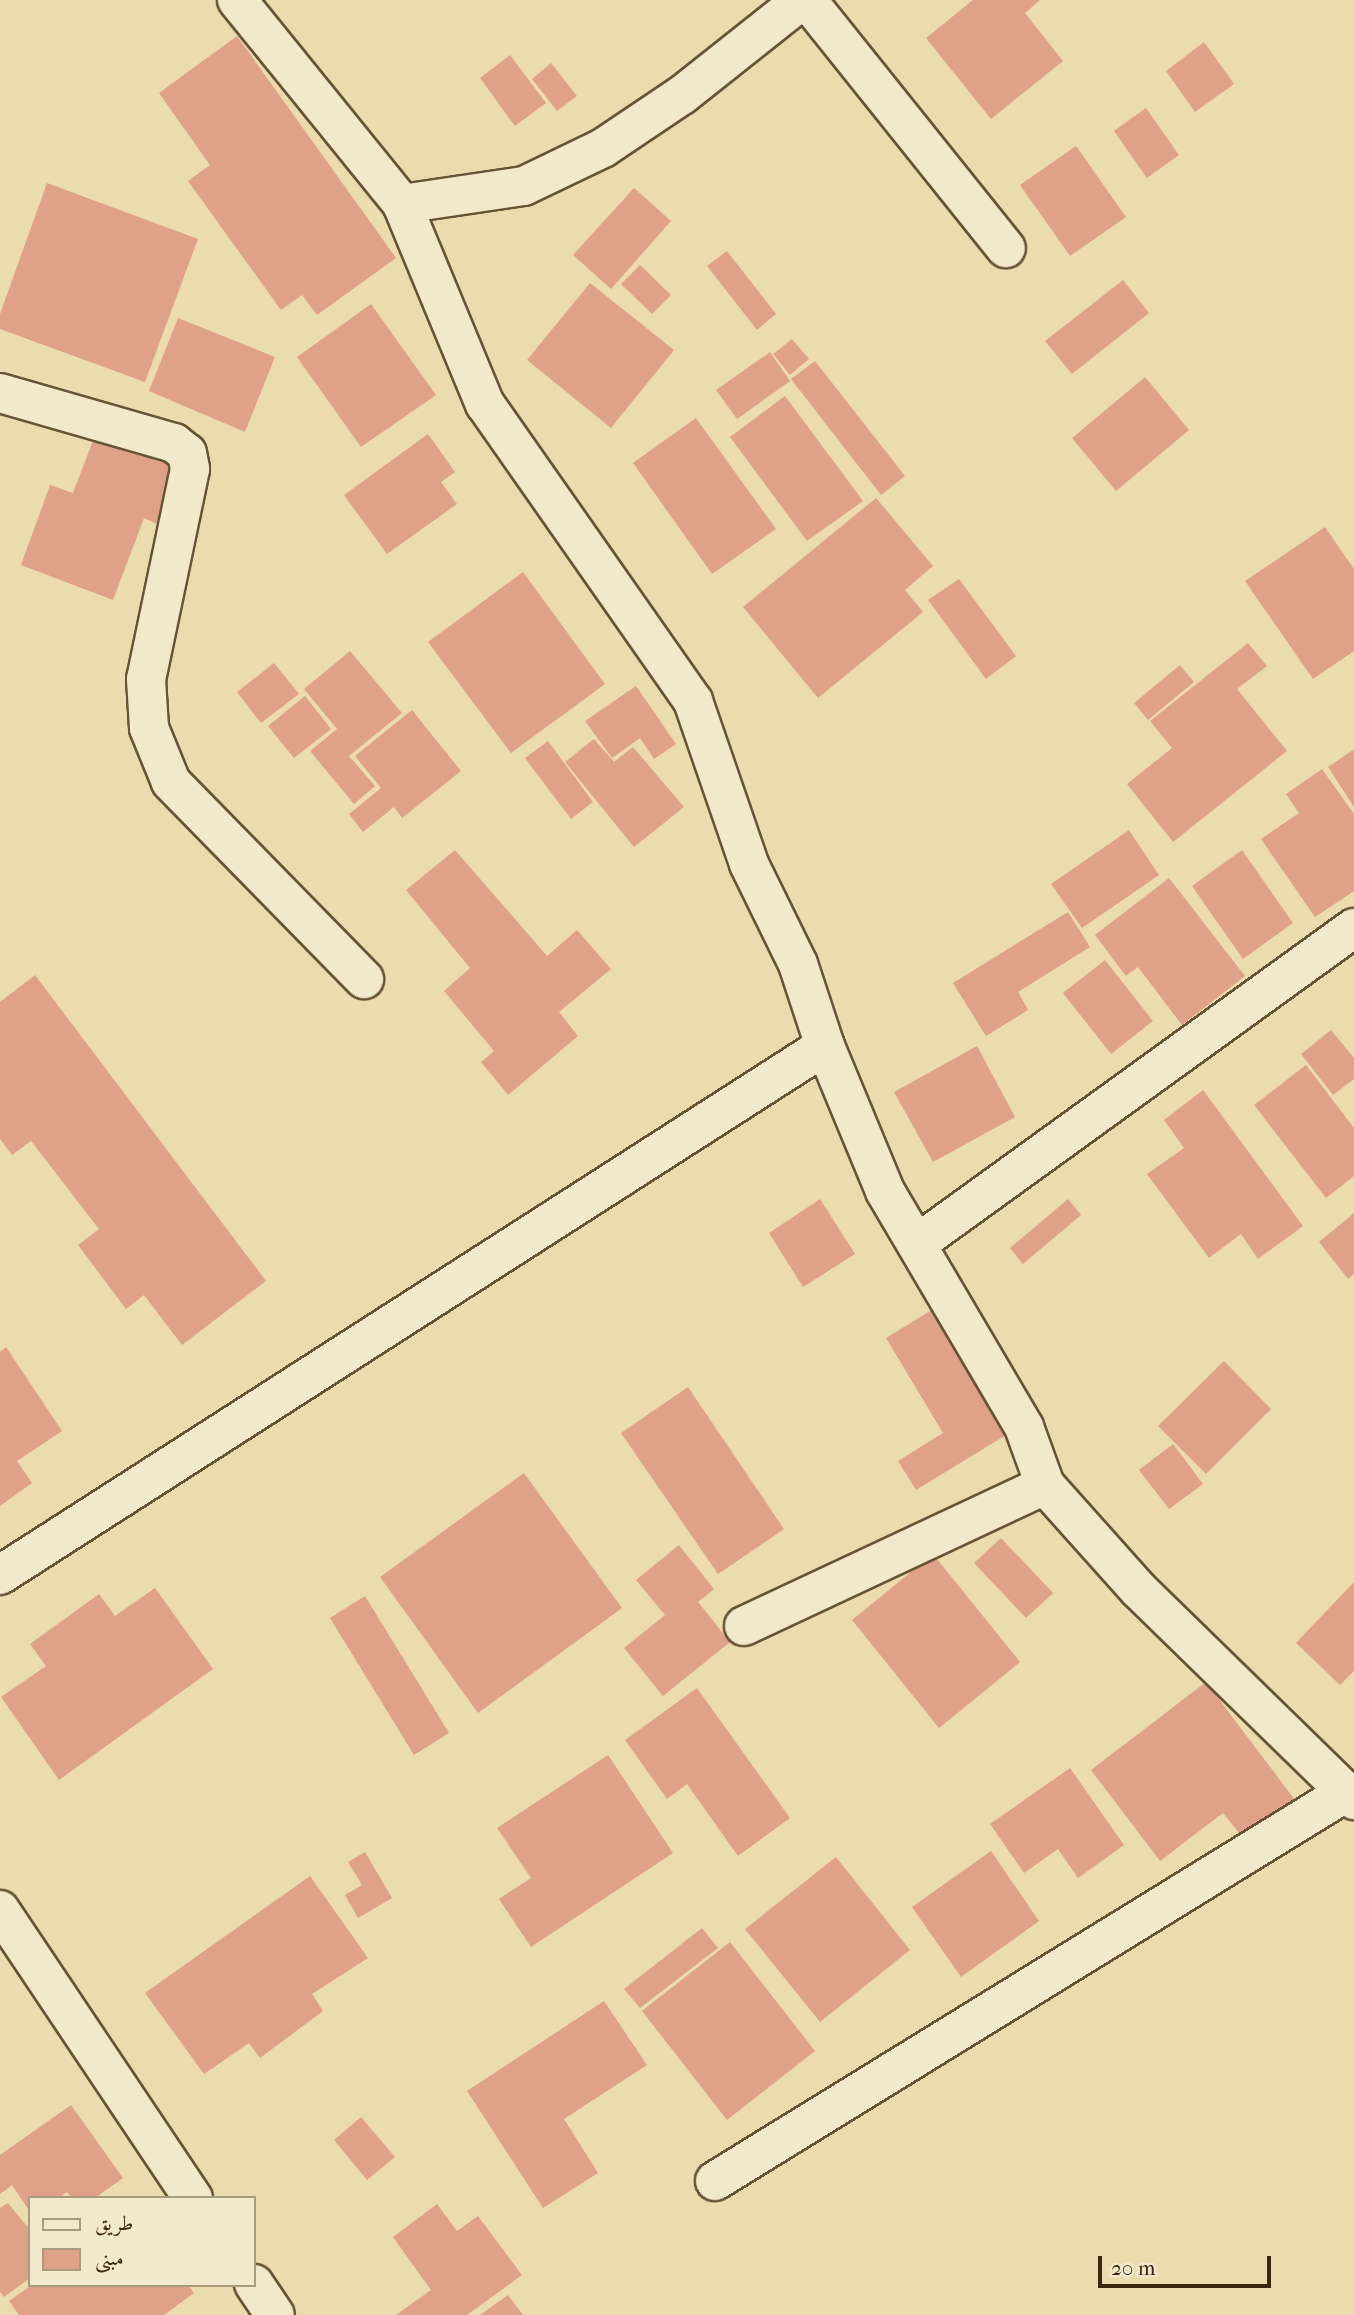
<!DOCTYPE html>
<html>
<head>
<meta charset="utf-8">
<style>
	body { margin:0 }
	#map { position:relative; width:1354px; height:2315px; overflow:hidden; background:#ebdcae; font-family:"IM FELL French Canon",Amiri,serif }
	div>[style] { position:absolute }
	.building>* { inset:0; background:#dfa187 }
	.roads { filter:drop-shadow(2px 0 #675435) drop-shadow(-2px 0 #675435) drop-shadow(0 2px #675435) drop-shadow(0 -2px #675435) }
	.street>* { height:38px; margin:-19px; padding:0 19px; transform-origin:19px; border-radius:19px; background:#f2e8ca }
	.secondary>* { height:38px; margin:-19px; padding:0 19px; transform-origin:19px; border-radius:19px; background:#f2e8ca }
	span { translate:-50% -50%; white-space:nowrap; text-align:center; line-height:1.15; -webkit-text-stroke:7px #f2e8ca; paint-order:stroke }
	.legend { position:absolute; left:28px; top:2196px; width:228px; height:91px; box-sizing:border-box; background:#f2e8ca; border:2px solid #a99b7e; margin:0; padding:9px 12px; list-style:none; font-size:21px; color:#3b270d }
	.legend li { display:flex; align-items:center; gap:14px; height:35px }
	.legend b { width:35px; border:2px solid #a99b7e }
	.scale { position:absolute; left:1098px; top:2256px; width:173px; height:32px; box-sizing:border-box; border:4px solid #3b270d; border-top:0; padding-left:9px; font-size:21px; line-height:24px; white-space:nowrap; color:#3b270d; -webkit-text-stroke:5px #f2e8ca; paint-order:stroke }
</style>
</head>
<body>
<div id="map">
	<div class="building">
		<div style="clip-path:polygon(973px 0,1040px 0,1025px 13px,1063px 61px,991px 119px,926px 38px)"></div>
		<div style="clip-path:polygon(237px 36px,396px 258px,317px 315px,302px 295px,281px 310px,188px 181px,210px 165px,159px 93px)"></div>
		<div style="clip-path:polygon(1204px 42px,1234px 84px,1195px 112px,1166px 71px)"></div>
		<div style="clip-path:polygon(510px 55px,546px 103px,515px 126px,480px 78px)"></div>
		<div style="clip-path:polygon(551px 63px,577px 96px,557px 111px,532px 79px)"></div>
		<div style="clip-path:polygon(1146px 108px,1179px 155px,1147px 178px,1114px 131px)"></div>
		<div style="clip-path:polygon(1076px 146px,1126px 217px,1070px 256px,1020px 185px)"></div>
		<div style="clip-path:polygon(47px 183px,198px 239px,145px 382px,0 329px,0 314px)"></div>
		<div style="clip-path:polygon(634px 188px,671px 221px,611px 289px,573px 255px)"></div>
		<div style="clip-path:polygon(727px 251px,776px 314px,757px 330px,707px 266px)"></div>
		<div style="clip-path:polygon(640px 265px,671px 295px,652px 314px,621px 284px)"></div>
		<div style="clip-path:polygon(1123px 280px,1149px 313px,1072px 374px,1045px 341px)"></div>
		<div style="clip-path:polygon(590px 283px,674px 350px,611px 428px,527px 360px)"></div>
		<div style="clip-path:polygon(371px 304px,436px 395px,361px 447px,297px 357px)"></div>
		<div style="clip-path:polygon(178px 318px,275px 357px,245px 432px,149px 391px)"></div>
		<div style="clip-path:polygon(792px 339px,809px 359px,790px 375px,773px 354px)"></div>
		<div style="clip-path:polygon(770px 352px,790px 381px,737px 419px,716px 390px)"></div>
		<div style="clip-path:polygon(815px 361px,905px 476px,881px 495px,791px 379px)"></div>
		<div style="clip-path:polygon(1145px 377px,1189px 430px,1116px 491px,1072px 438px)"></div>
		<div style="clip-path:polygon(785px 396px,863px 501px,807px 541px,730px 437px)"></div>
		<div style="clip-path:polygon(696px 418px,776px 529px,712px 574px,633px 463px)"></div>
		<div style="clip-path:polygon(99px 425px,182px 457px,157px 524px,144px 518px,113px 600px,21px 565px,50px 485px,73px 493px)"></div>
		<div style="clip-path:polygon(428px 434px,455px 472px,441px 482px,457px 504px,387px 554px,344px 495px)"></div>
		<div style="clip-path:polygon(876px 498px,933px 566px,905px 590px,923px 612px,818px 698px,743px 607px)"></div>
		<div style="clip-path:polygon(1325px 527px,1354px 569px,1354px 651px,1313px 679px,1245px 581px)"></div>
		<div style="clip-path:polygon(523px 572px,605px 684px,511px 753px,428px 642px)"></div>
		<div style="clip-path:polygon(959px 579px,1016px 656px,986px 679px,928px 600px)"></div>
		<div style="clip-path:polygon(1248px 643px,1267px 666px,1237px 689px,1287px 751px,1173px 842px,1127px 784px,1172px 748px,1150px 721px)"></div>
		<div style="clip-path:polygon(350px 651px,402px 713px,349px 756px,375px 786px,354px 804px,310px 751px,337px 729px,304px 689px)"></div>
		<div style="clip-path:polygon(274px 663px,299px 694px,261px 723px,237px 692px)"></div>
		<div style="clip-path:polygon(1180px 665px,1194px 682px,1148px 720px,1134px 703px)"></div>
		<div style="clip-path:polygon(636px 686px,676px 744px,654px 759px,640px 738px,612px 758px,585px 721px)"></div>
		<div style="clip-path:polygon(305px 696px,331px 729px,294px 758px,268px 726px)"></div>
		<div style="clip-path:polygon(412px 710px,461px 771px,402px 818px,394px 807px,363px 832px,349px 814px,381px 788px,355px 756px)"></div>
		<div style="clip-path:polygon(594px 739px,614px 762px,633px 747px,684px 807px,634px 847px,565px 762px)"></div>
		<div style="clip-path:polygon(548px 741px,593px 802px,571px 819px,525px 758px)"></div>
		<div style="clip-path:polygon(1353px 750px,1354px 752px,1354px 807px,1328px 767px)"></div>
		<div style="clip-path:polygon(1322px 769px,1354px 814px,1354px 891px,1315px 917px,1261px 839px,1299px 813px,1286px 794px)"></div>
		<div style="clip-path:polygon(1129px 830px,1159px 875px,1082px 928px,1051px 884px)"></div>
		<div style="clip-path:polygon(455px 850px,547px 956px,577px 930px,611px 969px,559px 1012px,578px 1036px,508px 1095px,481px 1062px,494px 1051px,444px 991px,470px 968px,406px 890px)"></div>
		<div style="clip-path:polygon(1242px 850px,1293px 923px,1243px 959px,1192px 886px)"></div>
		<div style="clip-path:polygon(1169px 878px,1245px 976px,1182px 1025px,1138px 967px,1126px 976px,1095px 935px)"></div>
		<div style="clip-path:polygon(1068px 912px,1090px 947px,1018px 992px,1028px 1010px,986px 1036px,953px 983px)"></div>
		<div style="clip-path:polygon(1105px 960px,1153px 1021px,1111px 1054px,1063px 993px)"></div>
		<div style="clip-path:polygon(35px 975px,266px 1281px,182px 1345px,144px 1295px,126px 1309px,78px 1245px,99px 1229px,31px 1141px,12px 1155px,0 1139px,0 1002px)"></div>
		<div style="clip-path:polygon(1331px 1030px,1354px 1058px,1354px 1079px,1333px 1095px,1301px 1054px)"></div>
		<div style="clip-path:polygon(977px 1046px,1015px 1117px,933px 1162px,894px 1092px)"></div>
		<div style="clip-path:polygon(1306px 1065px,1354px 1128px,1354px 1176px,1326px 1198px,1254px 1105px)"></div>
		<div style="clip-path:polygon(1203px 1090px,1303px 1226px,1258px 1259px,1241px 1234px,1209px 1258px,1147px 1174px,1184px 1148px,1164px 1120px)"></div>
		<div style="clip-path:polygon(820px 1199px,855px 1254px,803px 1287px,769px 1233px)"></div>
		<div style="clip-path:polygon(1068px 1199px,1081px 1215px,1023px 1264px,1010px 1248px)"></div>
		<div style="clip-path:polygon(1354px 1213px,1354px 1274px,1348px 1279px,1319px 1242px)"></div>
		<div style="clip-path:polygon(935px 1308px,1011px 1432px,916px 1490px,898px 1461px,943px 1433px,886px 1338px)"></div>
		<div style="clip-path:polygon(6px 1347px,62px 1431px,17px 1461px,32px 1483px,0 1506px,0 1352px)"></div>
		<div style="clip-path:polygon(1224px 1361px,1271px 1409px,1206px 1474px,1158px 1426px)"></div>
		<div style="clip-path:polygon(688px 1387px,784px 1529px,718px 1574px,621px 1433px)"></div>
		<div style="clip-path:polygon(1173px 1444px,1203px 1484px,1169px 1509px,1139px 1470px)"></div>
		<div style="clip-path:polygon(524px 1473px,622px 1608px,478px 1713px,380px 1577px)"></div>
		<div style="clip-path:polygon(1001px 1538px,1053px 1593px,1026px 1618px,974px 1563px)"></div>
		<div style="clip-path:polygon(679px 1545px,714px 1589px,698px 1602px,730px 1642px,663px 1696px,624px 1648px,665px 1615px,636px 1580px)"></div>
		<div style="clip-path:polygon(933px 1554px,1020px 1662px,939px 1728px,852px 1620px)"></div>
		<div style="clip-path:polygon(1354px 1582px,1354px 1671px,1340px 1685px,1296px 1643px)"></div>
		<div style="clip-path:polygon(155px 1588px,213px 1669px,59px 1780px,1px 1697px,46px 1666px,30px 1644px,99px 1594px,115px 1616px)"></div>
		<div style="clip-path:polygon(365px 1596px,449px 1733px,414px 1755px,330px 1618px)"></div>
		<div style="clip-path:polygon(1206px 1682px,1298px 1804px,1247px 1843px,1223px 1813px,1160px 1861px,1091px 1770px)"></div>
		<div style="clip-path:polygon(697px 1688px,790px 1818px,738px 1856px,687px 1784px,667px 1799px,625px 1740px)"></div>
		<div style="clip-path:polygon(608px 1755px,673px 1853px,531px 1947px,499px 1899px,531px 1878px,497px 1828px)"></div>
		<div style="clip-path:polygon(1070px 1768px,1124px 1845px,1078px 1878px,1058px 1849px,1024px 1873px,990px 1824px)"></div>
		<div style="clip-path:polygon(991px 1851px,1039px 1921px,961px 1977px,912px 1907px)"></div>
		<div style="clip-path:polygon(365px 1852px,392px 1898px,358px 1918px,345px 1895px,362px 1885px,348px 1862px)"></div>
		<div style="clip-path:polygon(836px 1857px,910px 1950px,820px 2022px,745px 1929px)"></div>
		<div style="clip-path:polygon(310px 1876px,368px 1958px,312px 1994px,323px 2011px,260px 2058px,249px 2043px,204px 2074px,145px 1993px)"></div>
		<div style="clip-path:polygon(702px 1928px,718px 1948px,640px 2008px,624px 1989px)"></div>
		<div style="clip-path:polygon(730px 1942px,815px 2051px,727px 2120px,642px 2011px)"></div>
		<div style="clip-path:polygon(604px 2001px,647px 2065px,564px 2119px,598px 2173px,543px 2208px,467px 2091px)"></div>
		<div style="clip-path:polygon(71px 2105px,123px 2178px,95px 2198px,71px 2198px,67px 2192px,59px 2198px,30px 2198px,30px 2212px,12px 2185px,0 2194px,0 2155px)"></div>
		<div style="clip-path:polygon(361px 2117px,395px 2157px,367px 2180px,334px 2140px)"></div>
		<div style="clip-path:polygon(8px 2203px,30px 2230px,30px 2278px,4px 2297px,0 2292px,0 2208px)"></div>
		<div style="clip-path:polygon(437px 2204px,457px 2231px,478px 2216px,522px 2275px,467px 2315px,396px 2315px,431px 2290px,393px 2237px)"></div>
		<div style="clip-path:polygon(32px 2285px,188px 2285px,194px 2293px,164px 2315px,19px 2315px,9px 2301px)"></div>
		<div style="clip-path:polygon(508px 2295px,523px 2315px,480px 2315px)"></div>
	</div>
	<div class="roads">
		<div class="street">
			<div style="left:237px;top:0;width:262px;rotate:51deg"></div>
			<div style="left:402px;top:204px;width:217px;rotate:67.5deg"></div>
			<div style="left:485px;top:404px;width:363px;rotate:55deg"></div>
			<div style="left:693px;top:701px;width:172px;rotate:71deg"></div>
			<div style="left:749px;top:864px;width:111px;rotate:63.9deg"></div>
			<div style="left:798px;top:964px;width:86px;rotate:71.8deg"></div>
			<div style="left:825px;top:1046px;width:157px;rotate:67.5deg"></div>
			<div style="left:885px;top:1191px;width:274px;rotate:59.5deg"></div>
			<div style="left:1024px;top:1427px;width:62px;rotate:70.1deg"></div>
			<div style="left:1045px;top:1485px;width:141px;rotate:48.2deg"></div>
			<div style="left:1139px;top:1590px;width:301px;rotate:44.3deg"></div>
			<div style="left:807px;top:0;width:318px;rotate:51.3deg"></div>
			<div style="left:402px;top:204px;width:123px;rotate:-8.4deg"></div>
			<div style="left:524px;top:186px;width:88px;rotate:-25.7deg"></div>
			<div style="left:603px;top:148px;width:95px;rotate:-33.9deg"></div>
			<div style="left:682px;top:95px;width:153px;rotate:-38.4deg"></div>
			<div style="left:0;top:393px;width:181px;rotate:16deg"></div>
			<div style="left:174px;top:443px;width:16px;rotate:38deg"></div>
			<div style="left:187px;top:453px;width:16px;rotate:79deg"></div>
			<div style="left:190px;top:469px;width:215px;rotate:101.8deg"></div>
			<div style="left:146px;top:679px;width:49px;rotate:86.5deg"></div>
			<div style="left:149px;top:728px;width:58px;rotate:67.8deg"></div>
			<div style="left:171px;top:782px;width:276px;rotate:45.6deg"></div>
			<div style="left:918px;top:1243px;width:538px;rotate:-35.85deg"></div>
			<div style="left:0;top:1575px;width:980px;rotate:-32.67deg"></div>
			<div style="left:744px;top:1626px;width:332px;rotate:-25.1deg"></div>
			<div style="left:715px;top:2181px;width:740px;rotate:-31.63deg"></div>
		</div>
		<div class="secondary">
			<div style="left:0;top:1910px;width:347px;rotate:56.2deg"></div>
			<div style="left:254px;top:2284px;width:37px;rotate:56deg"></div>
		</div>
	</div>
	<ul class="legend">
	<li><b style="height:9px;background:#f2e8ca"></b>طريق</li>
	<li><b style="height:19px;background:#dfa187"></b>مبنى</li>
	</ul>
	<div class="scale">20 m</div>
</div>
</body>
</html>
